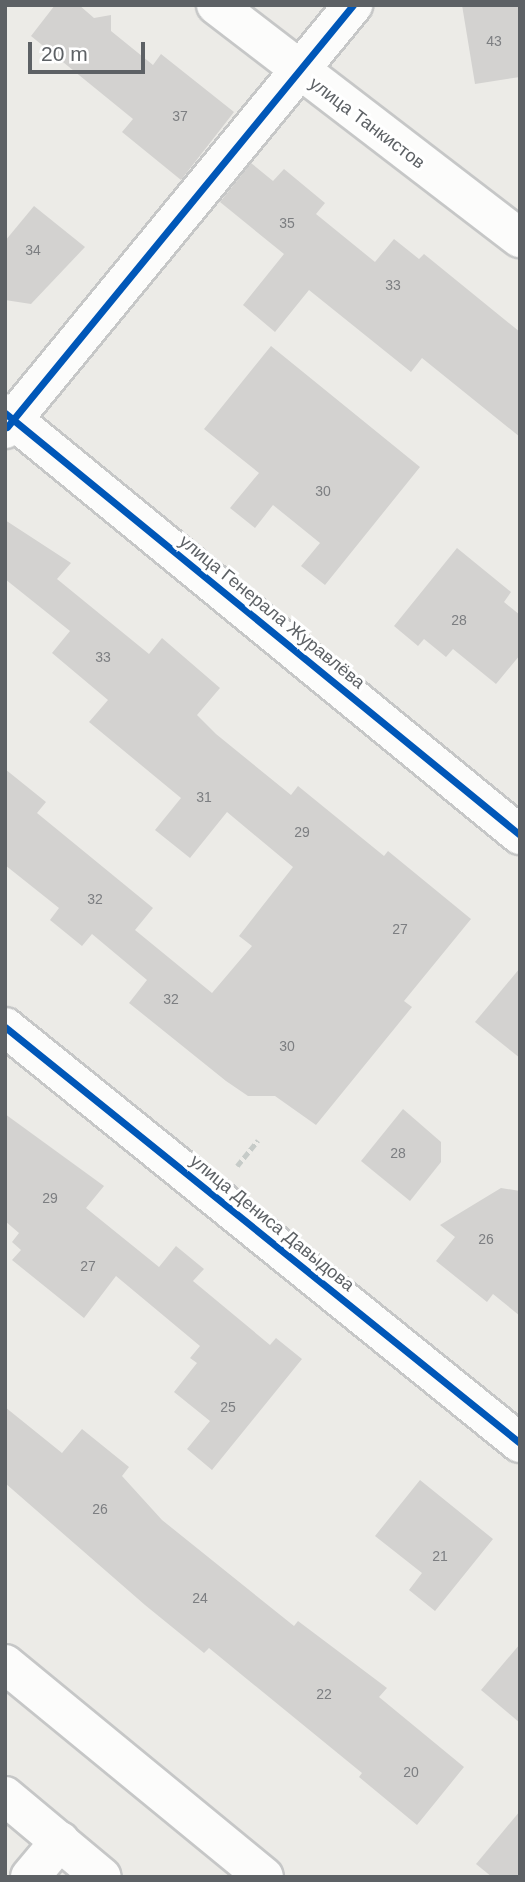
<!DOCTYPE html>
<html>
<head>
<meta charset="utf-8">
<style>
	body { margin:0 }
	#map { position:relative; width:525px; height:1882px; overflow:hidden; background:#ecebe7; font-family:Helvetica,sans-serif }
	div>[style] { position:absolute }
	.building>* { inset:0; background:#d3d2d0 }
	.path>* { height:4.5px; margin-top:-2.25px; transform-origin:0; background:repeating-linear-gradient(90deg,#c6cbc8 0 7px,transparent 0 10.5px) }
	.roads { filter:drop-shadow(2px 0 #c6c7c7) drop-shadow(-2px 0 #c6c7c7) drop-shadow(0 2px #c6c7c7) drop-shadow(0 -2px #c6c7c7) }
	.minor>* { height:38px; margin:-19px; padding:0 19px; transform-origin:19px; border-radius:19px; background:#fcfcfb }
	.cycleway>* { height:7px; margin:-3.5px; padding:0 3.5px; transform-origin:3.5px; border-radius:3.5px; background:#0057b8 }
	span { translate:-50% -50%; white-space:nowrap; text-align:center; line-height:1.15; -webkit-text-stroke:6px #fff; paint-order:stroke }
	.number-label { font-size:14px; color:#7c7e81 }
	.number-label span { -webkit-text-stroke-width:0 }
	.street-label { font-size:18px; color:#5d6165 }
	.frame { position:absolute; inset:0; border:7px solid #5d6165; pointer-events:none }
	.scale { position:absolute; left:28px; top:42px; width:117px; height:32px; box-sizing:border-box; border:4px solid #5d6165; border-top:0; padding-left:9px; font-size:21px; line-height:24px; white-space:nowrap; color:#5d6165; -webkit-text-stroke:5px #fff; paint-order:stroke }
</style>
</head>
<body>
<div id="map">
	<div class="building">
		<div style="clip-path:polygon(55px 5px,79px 5px,94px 18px,111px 15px,111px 31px,153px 65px,161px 54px,234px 112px,181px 180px,122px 132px,133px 119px,31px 36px)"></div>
		<div style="clip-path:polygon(462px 5px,520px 5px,520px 77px,475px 84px)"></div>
		<div style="clip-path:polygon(251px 163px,273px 181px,284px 169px,325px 203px,316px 214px,375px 262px,394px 239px,419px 259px,424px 254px,520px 332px,520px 437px,422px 358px,411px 372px,309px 290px,275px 332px,243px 305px,284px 254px,220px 202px)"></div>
		<div style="clip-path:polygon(34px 206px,85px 247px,31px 304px,5px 300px,5px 241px)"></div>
		<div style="clip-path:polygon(271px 346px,420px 467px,325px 585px,301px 566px,320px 543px,273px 505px,255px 528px,230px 508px,259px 473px,204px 429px)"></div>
		<div style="clip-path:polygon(5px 520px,71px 563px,57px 579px,149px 654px,162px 638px,220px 688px,197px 715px,216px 734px,291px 795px,298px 786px,384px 856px,388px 851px,471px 919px,404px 1001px,412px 1007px,316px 1125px,275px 1096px,248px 1096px,226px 1081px,129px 1003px,147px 980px,92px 934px,82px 946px,50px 920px,59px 908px,5px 865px,5px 769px,46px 802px,37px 813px,153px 908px,135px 930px,212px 993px,252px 946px,239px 936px,293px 867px,227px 812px,190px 858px,155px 830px,181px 798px,89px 722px,108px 700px,52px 653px,70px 631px,5px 579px)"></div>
		<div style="clip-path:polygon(457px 548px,511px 592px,504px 602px,520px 615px,520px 655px,496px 684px,453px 649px,446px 657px,424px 639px,418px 646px,394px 626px)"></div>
		<div style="clip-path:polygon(520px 968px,520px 1058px,475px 1022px)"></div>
		<div style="clip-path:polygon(403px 1109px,441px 1142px,441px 1162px,410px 1201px,361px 1161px)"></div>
		<div style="clip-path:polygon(5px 1114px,104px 1186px,86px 1208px,159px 1267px,176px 1246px,204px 1269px,193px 1281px,270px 1345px,276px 1338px,302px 1359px,212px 1470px,187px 1449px,210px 1421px,174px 1392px,197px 1363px,190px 1358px,200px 1346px,116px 1276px,84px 1318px,12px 1260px,21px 1250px,12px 1242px,19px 1233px,5px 1221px)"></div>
		<div style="clip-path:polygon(501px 1188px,520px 1191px,520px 1316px,493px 1294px,487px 1302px,436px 1261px,455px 1237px,440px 1225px)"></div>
		<div style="clip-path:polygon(5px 1407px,62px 1453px,82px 1429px,129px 1467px,122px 1476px,162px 1520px,294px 1626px,298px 1621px,387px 1688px,379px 1697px,464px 1767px,417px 1825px,359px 1777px,362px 1773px,209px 1648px,204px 1653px,145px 1605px,5px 1483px)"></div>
		<div style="clip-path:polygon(420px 1480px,493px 1539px,435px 1611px,409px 1590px,422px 1573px,375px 1536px)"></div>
		<div style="clip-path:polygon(520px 1644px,520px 1723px,481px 1690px)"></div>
		<div style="clip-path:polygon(520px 1811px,520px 1877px,492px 1877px,476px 1864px)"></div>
	</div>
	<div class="path">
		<div style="left:237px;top:1166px;width:33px;rotate:-51deg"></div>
	</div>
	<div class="roads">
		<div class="minor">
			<div style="left:216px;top:5px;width:383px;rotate:37.5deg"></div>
			<div style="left:5px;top:413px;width:666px;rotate:39.33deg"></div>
			<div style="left:5px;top:429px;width:549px;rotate:-50.62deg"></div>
			<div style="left:5px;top:1027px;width:662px;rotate:38.93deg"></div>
			<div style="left:5px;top:1664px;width:335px;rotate:39.4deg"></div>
			<div style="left:5px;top:1796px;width:126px;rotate:39.9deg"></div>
			<div style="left:30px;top:1877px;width:47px;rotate:-50.2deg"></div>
		</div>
	</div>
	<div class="cycleway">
		<div style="left:5px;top:413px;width:666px;rotate:39.33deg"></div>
		<div style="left:7px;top:427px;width:546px;rotate:-50.65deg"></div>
		<div style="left:5px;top:1027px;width:662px;rotate:38.93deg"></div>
	</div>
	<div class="number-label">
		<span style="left:494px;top:41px">43</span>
		<span style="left:180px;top:116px">37</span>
		<span style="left:287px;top:223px">35</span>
		<span style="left:33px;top:250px">34</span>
		<span style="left:393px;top:285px">33</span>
		<span style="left:323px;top:491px">30</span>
		<span style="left:459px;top:620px">28</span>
		<span style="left:103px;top:657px">33</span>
		<span style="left:204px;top:797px">31</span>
		<span style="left:302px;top:832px">29</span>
		<span style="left:95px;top:899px">32</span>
		<span style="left:400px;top:929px">27</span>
		<span style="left:171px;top:999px">32</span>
		<span style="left:287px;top:1046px">30</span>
		<span style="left:398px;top:1153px">28</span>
		<span style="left:50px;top:1198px">29</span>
		<span style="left:486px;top:1239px">26</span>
		<span style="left:88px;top:1266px">27</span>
		<span style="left:228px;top:1407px">25</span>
		<span style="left:100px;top:1509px">26</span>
		<span style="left:440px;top:1556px">21</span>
		<span style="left:200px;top:1598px">24</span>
		<span style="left:324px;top:1694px">22</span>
		<span style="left:411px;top:1772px">20</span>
	</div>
	<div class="street-label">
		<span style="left:367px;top:123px;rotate:37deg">улица Танкистов</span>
		<span style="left:272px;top:612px;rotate:39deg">улица Генерала Журавлёва</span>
		<span style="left:272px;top:1223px;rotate:39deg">улица Дениса Давыдова</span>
	</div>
	<div class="frame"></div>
	<div class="scale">20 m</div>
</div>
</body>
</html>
